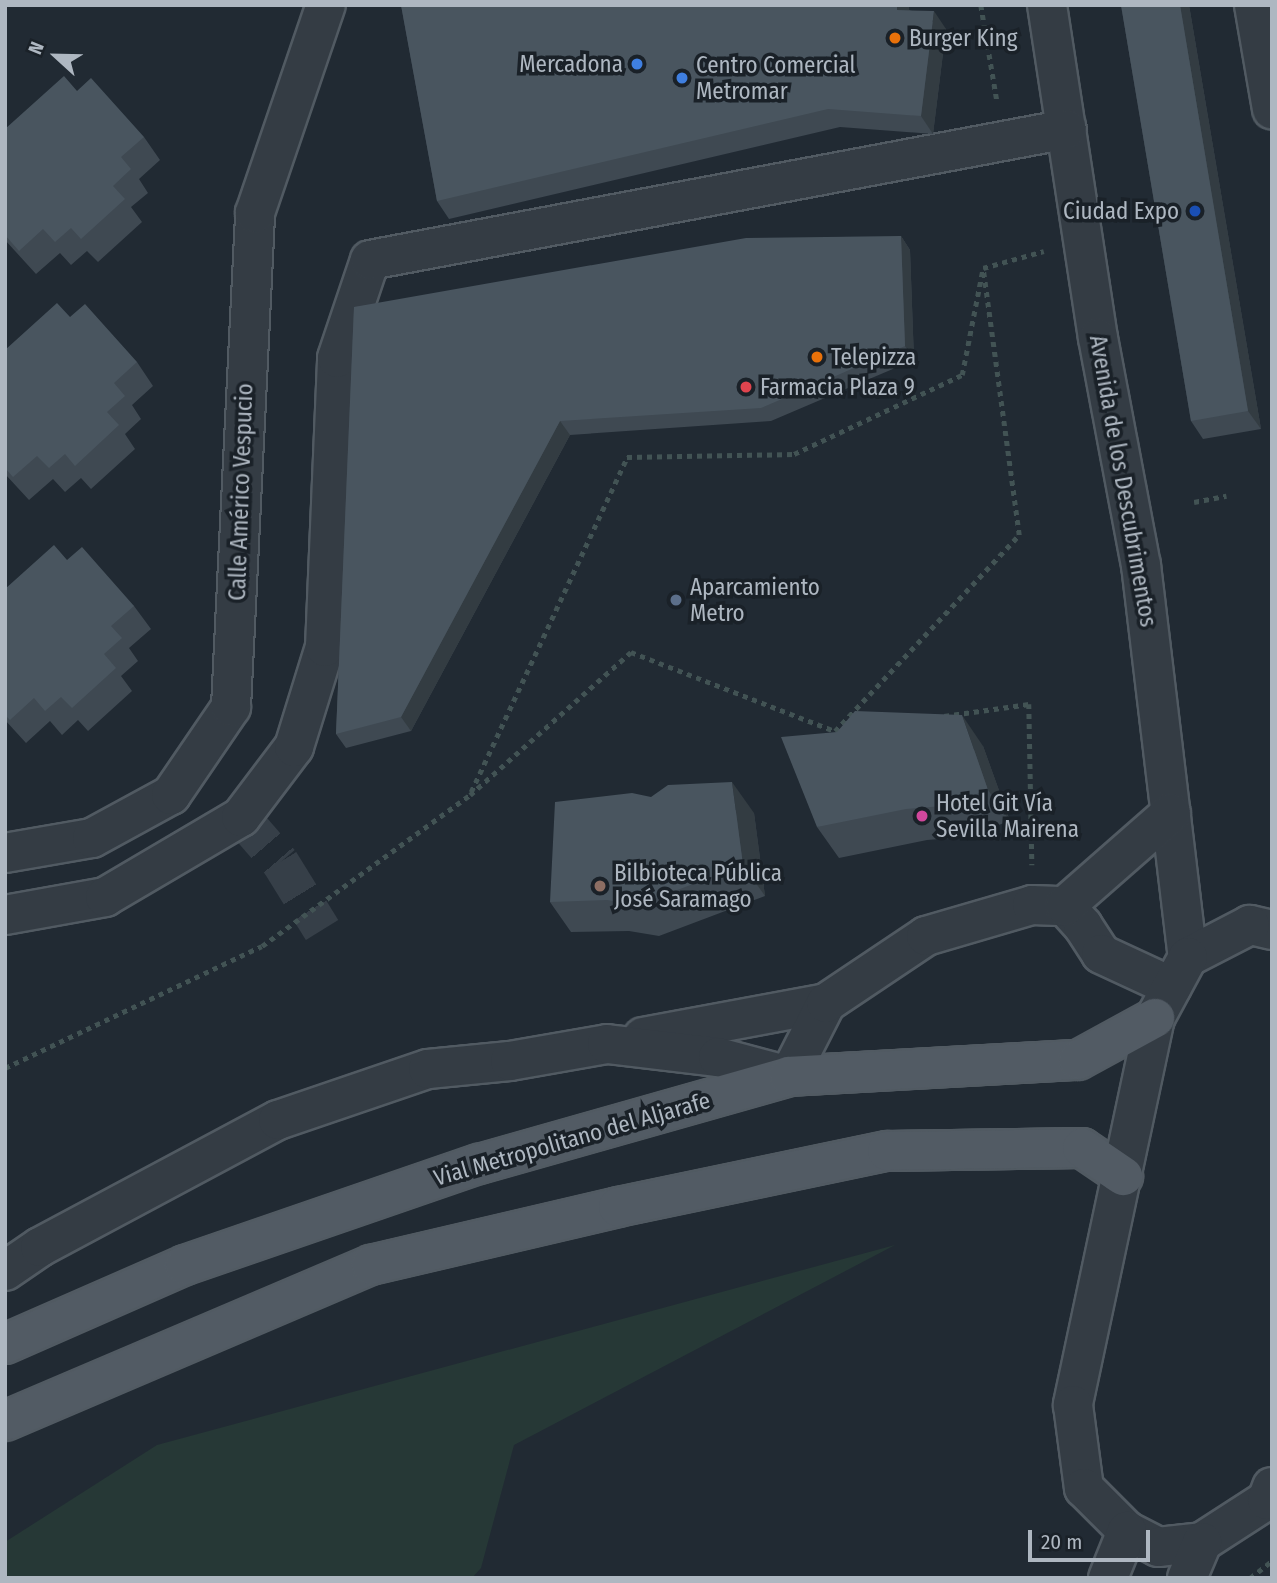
<!DOCTYPE html>
<html>
<head>
<meta charset="utf-8">
<style>
	body { margin:0 }
	#map { position:relative; width:1277px; height:1583px; overflow:hidden; background:#212a33; font-family:"Fira Sans Condensed",sans-serif }
	div>[style] { position:absolute }
	.green>* { inset:0; background:#263836 }
	.minor-tunnel>* { height:38px; margin-top:-19px; transform-origin:0; background:repeating-linear-gradient(90deg,#363f48 0 38px,transparent 0 57px) }
	.path>* { height:4.5px; margin-top:-2.25px; transform-origin:0; background:repeating-linear-gradient(90deg,#425354 0 5px,transparent 0 10px) }
	.roads { filter:drop-shadow(2px 0 #515a62) drop-shadow(-2px 0 #515a62) drop-shadow(0 2px #515a62) drop-shadow(0 -2px #515a62) }
	.minor>* { height:38px; margin:-19px; padding:0 19px; transform-origin:19px; border-radius:19px; background:#343c44 }
	.major>* { height:38px; margin:-19px; padding:0 19px; transform-origin:19px; border-radius:19px; background:#525b64 }
	.wall>* { inset:0; background:#3f4952 }
	.shaded-wall>* { inset:0; background:#333c42 }
	.building>* { inset:0; background:#49555f }
	.dots>* { width:19px; height:19px; translate:-50% -50%; box-sizing:border-box; border:4px solid #1a2128; border-radius:50% }
	span { translate:-50% -50%; white-space:nowrap; text-align:center; line-height:1.15; -webkit-text-stroke:7px #1a2128; paint-order:stroke }
	.poi-label { font-size:23px; color:#aeb7c1 }
	.left { translate:0 -50%; text-align:left }
	.right { translate:-100% -50%; text-align:right }
	.street-label { font-size:23px; color:#aeb7c1 }
	.frame { position:absolute; inset:0; border:7px solid #aeb7c1; pointer-events:none }
	.north { position:absolute; left:21px; top:21px; width:70px; height:70px; -webkit-text-stroke:5px #1a2128; paint-order:stroke; rotate:292deg; font-size:19px; font-weight:700; line-height:28px; text-align:center; color:#aeb7c1 }
	.north::after { content:''; display:block; margin:auto; width:24px; height:32px; background:#aeb7c1; clip-path:polygon(50% 0,100% 100%,50% 72%,0 100%) }
	.scale { position:absolute; left:1028px; top:1530px; width:122px; height:32px; box-sizing:border-box; border:4px solid #aeb7c1; border-top:0; padding-left:9px; font-size:21px; line-height:24px; white-space:nowrap; color:#aeb7c1; -webkit-text-stroke:5px #1a2128; paint-order:stroke }
</style>
</head>
<body>
<div id="map">
	<div class="green">
		<div style="clip-path:polygon(895px 1245px,514px 1445px,481px 1568px,472px 1578px,5px 1578px,5px 1542px,157px 1445px)"></div>
	</div>
	<div class="minor-tunnel">
		<div style="left:241px;top:817px;width:60px;rotate:49.1deg"></div>
		<div style="left:280px;top:862px;width:80px;rotate:58.3deg"></div>
	</div>
	<div class="path">
		<div style="left:981px;top:5px;width:97px;rotate:80.5deg"></div>
		<div style="left:1194px;top:502px;width:33px;rotate:-11deg"></div>
		<div style="left:944px;top:716px;width:86px;rotate:-8deg"></div>
		<div style="left:1029px;top:704px;width:161px;rotate:88.9deg"></div>
		<div style="left:471px;top:792px;width:370px;rotate:-65deg"></div>
		<div style="left:627px;top:457px;width:167px;rotate:-1deg"></div>
		<div style="left:794px;top:454px;width:186px;rotate:-25.2deg"></div>
		<div style="left:962px;top:375px;width:109px;rotate:-78.9deg"></div>
		<div style="left:983px;top:268px;width:63px;rotate:-15.6deg"></div>
		<div style="left:5px;top:1068px;width:284px;rotate:-25.4deg"></div>
		<div style="left:262px;top:946px;width:257px;rotate:-36deg"></div>
		<div style="left:470px;top:795px;width:215px;rotate:-41.6deg"></div>
		<div style="left:631px;top:652px;width:219px;rotate:21.2deg"></div>
		<div style="left:835px;top:731px;width:269px;rotate:-46.8deg"></div>
		<div style="left:1019px;top:535px;width:269px;rotate:-97.7deg"></div>
		<div style="left:1250px;top:1578px;width:28px;rotate:-38deg"></div>
	</div>
	<div class="roads">
		<div class="minor">
			<div style="left:1047px;top:5px;width:337px;rotate:81.3deg"></div>
			<div style="left:1098px;top:338px;width:231px;rotate:79.3deg"></div>
			<div style="left:1141px;top:565px;width:395px;rotate:83.2deg"></div>
			<div style="left:1254px;top:5px;width:106px;rotate:80.2deg"></div>
			<div style="left:5px;top:853px;width:88px;rotate:-9.8deg"></div>
			<div style="left:92px;top:838px;width:90px;rotate:-28.6deg"></div>
			<div style="left:171px;top:795px;width:107px;rotate:-55.7deg"></div>
			<div style="left:231px;top:707px;width:495px;rotate:-87.2deg"></div>
			<div style="left:255px;top:213px;width:220px;rotate:-71.2deg"></div>
			<div style="left:1065px;top:906px;width:27px;rotate:48deg"></div>
			<div style="left:1083px;top:926px;width:33px;rotate:57deg"></div>
			<div style="left:1101px;top:954px;width:78px;rotate:24.9deg"></div>
			<div style="left:5px;top:915px;width:102px;rotate:-10.2deg"></div>
			<div style="left:105px;top:897px;width:158px;rotate:-30.5deg"></div>
			<div style="left:241px;top:817px;width:88px;rotate:-52.9deg"></div>
			<div style="left:294px;top:747px;width:105px;rotate:-72.8deg"></div>
			<div style="left:325px;top:647px;width:289px;rotate:-87.6deg"></div>
			<div style="left:337px;top:358px;width:103px;rotate:-71.4deg"></div>
			<div style="left:370px;top:260px;width:709px;rotate:-10.64deg"></div>
			<div style="left:1272px;top:930px;width:23px;rotate:-167deg"></div>
			<div style="left:1250px;top:925px;width:70px;rotate:152.7deg"></div>
			<div style="left:1188px;top:957px;width:69px;rotate:118.4deg"></div>
			<div style="left:1155px;top:1018px;width:396px;rotate:102deg"></div>
			<div style="left:1073px;top:1405px;width:84px;rotate:82.5deg"></div>
			<div style="left:1084px;top:1488px;width:61px;rotate:45deg"></div>
			<div style="left:1127px;top:1531px;width:35px;rotate:27deg"></div>
			<div style="left:1158px;top:1547px;width:44px;rotate:-6.5deg"></div>
			<div style="left:1202px;top:1542px;width:77px;rotate:-32.9deg"></div>
			<div style="left:1267px;top:1500px;width:14px;rotate:-69deg"></div>
			<div style="left:643px;top:1037px;width:186px;rotate:-10.5deg"></div>
			<div style="left:5px;top:1271px;width:42px;rotate:-34.4deg"></div>
			<div style="left:40px;top:1247px;width:270px;rotate:-28.1deg"></div>
			<div style="left:278px;top:1120px;width:158px;rotate:-18.8deg"></div>
			<div style="left:428px;top:1069px;width:82px;rotate:-5.6deg"></div>
			<div style="left:510px;top:1061px;width:98px;rotate:-9.9deg"></div>
			<div style="left:607px;top:1044px;width:112px;rotate:6.7deg"></div>
			<div style="left:718px;top:1057px;width:73px;rotate:15deg"></div>
			<div style="left:789px;top:1076px;width:82px;rotate:-63.1deg"></div>
			<div style="left:826px;top:1003px;width:120px;rotate:-33.8deg"></div>
			<div style="left:926px;top:936px;width:110px;rotate:-16.3deg"></div>
			<div style="left:1032px;top:905px;width:33px;rotate:2deg"></div>
			<div style="left:1065px;top:906px;width:141px;rotate:-41.3deg"></div>
			<div style="left:1108px;top:1578px;width:51px;rotate:-68deg"></div>
			<div style="left:1187px;top:1578px;width:39px;rotate:-67deg"></div>
		</div>
		<div class="major">
			<div style="left:5px;top:1344px;width:197px;rotate:-23.7deg"></div>
			<div style="left:185px;top:1265px;width:311px;rotate:-19deg"></div>
			<div style="left:479px;top:1164px;width:322px;rotate:-15.8deg"></div>
			<div style="left:789px;top:1076px;width:289px;rotate:-3.2deg"></div>
			<div style="left:1078px;top:1060px;width:88px;rotate:-28.6deg"></div>
			<div style="left:5px;top:1421px;width:398px;rotate:-23.1deg"></div>
			<div style="left:371px;top:1265px;width:254px;rotate:-13.2deg"></div>
			<div style="left:618px;top:1207px;width:275px;rotate:-11.8deg"></div>
			<div style="left:887px;top:1151px;width:195px;rotate:-0.9deg"></div>
			<div style="left:1082px;top:1148px;width:50px;rotate:34.3deg"></div>
		</div>
	</div>
	<div class="wall">
		<div style="clip-path:polygon(401px 5px,909px 5px,909px 10px,946px 29px,933px 134px,840px 127px,449px 219px,437px 201px)"></div>
		<div style="clip-path:polygon(1121px 5px,1189px 5px,1261px 429px,1203px 439px,1191px 421px)"></div>
		<div style="clip-path:polygon(5px 129px,144px 137px,160px 160px,139px 179px,148px 193px,131px 207px,142px 222px,98px 262px,87px 251px,71px 265px,60px 253px,36px 274px,5px 240px)"></div>
		<div style="clip-path:polygon(901px 236px,910px 250px,914px 360px,771px 421px,570px 435px,411px 731px,346px 748px,336px 734px,354px 307px)"></div>
		<div style="clip-path:polygon(5px 350px,137px 362px,153px 386px,132px 405px,141px 419px,125px 434px,135px 449px,91px 489px,81px 478px,65px 492px,53px 479px,29px 500px,5px 474px)"></div>
		<div style="clip-path:polygon(67px 560px,134px 606px,151px 629px,129px 648px,138px 661px,121px 676px,132px 691px,88px 731px,78px 720px,62px 735px,50px 721px,26px 743px,5px 720px,5px 589px)"></div>
		<div style="clip-path:polygon(983px 746px,1010px 821px,964px 837px,927px 840px,839px 858px,817px 827px)"></div>
		<div style="clip-path:polygon(651px 797px,754px 813px,765px 896px,659px 936px,629px 931px,571px 932px,550px 902px)"></div>
	</div>
	<div class="shaded-wall">
		<div style="clip-path:polygon(897px 5px,909px 5px,910px 28px,897px 10px)"></div>
		<div style="clip-path:polygon(1180px 5px,1189px 5px,1261px 429px,1248px 411px)"></div>
		<div style="clip-path:polygon(934px 11px,946px 29px,933px 134px,921px 116px)"></div>
		<div style="clip-path:polygon(901px 236px,910px 250px,914px 360px,905px 346px)"></div>
		<div style="clip-path:polygon(560px 421px,570px 435px,411px 731px,401px 717px)"></div>
		<div style="clip-path:polygon(962px 715px,983px 746px,1010px 821px,988px 790px)"></div>
		<div style="clip-path:polygon(732px 782px,754px 813px,765px 896px,743px 865px)"></div>
	</div>
	<div class="building">
		<div style="clip-path:polygon(401px 5px,897px 5px,897px 10px,934px 11px,921px 116px,828px 109px,437px 201px)"></div>
		<div style="clip-path:polygon(1121px 5px,1180px 5px,1248px 411px,1191px 421px)"></div>
		<div style="clip-path:polygon(64px 76px,77px 91px,91px 78px,144px 137px,121px 157px,131px 169px,113px 186px,125px 199px,81px 239px,71px 228px,55px 242px,43px 229px,19px 251px,5px 235px,5px 129px)"></div>
		<div style="clip-path:polygon(901px 236px,905px 346px,761px 408px,560px 421px,401px 717px,336px 734px,354px 307px,746px 238px)"></div>
		<div style="clip-path:polygon(57px 303px,70px 317px,85px 304px,137px 362px,114px 383px,125px 396px,107px 412px,119px 425px,75px 466px,65px 454px,49px 468px,37px 456px,13px 477px,5px 468px,5px 350px)"></div>
		<div style="clip-path:polygon(54px 545px,67px 560px,82px 547px,134px 606px,111px 626px,122px 638px,104px 654px,116px 668px,72px 708px,61px 697px,45px 711px,34px 698px,10px 720px,5px 715px,5px 589px)"></div>
		<div style="clip-path:polygon(855px 711px,962px 715px,988px 790px,943px 806px,906px 809px,817px 827px,781px 737px,837px 732px)"></div>
		<div style="clip-path:polygon(732px 782px,743px 865px,638px 905px,607px 900px,550px 902px,555px 802px,632px 793px,651px 797px,668px 785px)"></div>
	</div>
	<div class="dots">
		<div style="left:895px;top:38px;background:#e8710a"></div>
		<div style="left:637px;top:64px;background:#3f7fe0"></div>
		<div style="left:682px;top:78px;background:#3f7fe0"></div>
		<div style="left:1195px;top:211px;background:#1a4fb4"></div>
		<div style="left:817px;top:357px;background:#e8710a"></div>
		<div style="left:746px;top:387px;background:#e0444e"></div>
		<div style="left:676px;top:600px;background:#5c6f8a"></div>
		<div style="left:922px;top:816px;background:#d1479c"></div>
		<div style="left:600px;top:886px;background:#8d6e63"></div>
	</div>
	<div class="poi-label">
		<span class="left" style="left:909px;top:38px">Burger King</span>
		<span class="right" style="left:623px;top:64px">Mercadona</span>
		<span class="left" style="left:696px;top:78px">Centro Comercial<br>Metromar</span>
		<span class="right" style="left:1179px;top:211px">Ciudad Expo</span>
		<span class="left" style="left:831px;top:357px">Telepizza</span>
		<span class="left" style="left:760px;top:387px">Farmacia Plaza 9</span>
		<span class="left" style="left:690px;top:600px">Aparcamiento<br>Metro</span>
		<span class="left" style="left:936px;top:816px">Hotel Git Vía<br>Sevilla Mairena</span>
		<span class="left" style="left:614px;top:886px">Bilbioteca Pública<br>José Saramago</span>
	</div>
	<div class="street-label">
		<span style="left:1123px;top:481px;rotate:80deg">Avenida de los Descubrimentos</span>
		<span style="left:241px;top:492px;rotate:-88deg">Calle Américo Vespucio</span>
		<span style="left:572px;top:1139px;rotate:-16deg">Vial Metropolitano del Aljarafe</span>
	</div>
	<div class="frame"></div>
	<div class="north">N</div>
	<div class="scale">20 m</div>
</div>
</body>
</html>
